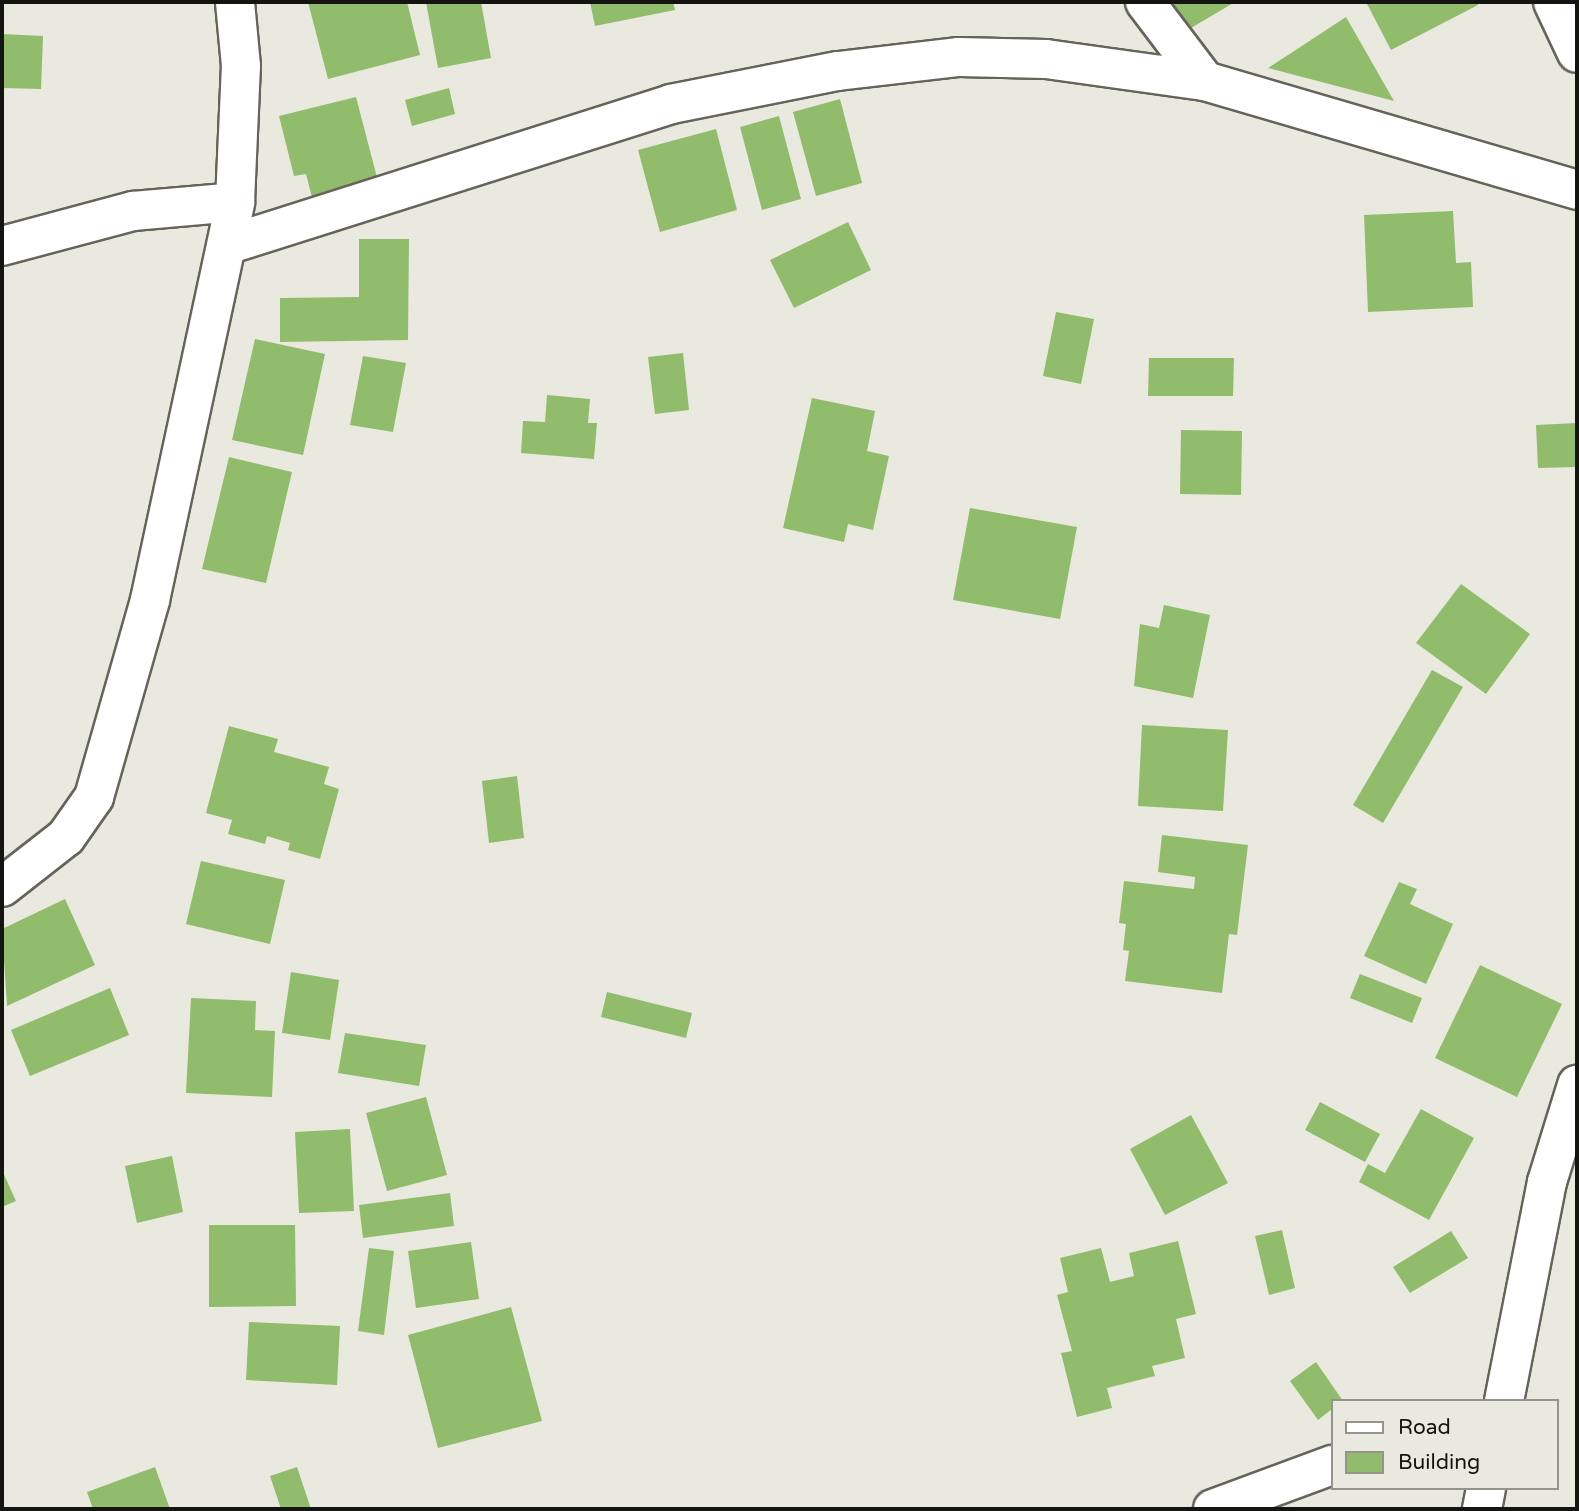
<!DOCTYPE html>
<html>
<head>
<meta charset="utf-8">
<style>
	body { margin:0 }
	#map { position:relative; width:1579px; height:1511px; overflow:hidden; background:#eae9df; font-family:"Varela Round",sans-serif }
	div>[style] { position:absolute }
	.building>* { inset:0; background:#91bc6b }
	.roads { filter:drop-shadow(2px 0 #64645b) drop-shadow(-2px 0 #64645b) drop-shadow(0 2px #64645b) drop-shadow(0 -2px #64645b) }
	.street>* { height:38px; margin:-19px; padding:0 19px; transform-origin:19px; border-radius:19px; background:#fff }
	span { translate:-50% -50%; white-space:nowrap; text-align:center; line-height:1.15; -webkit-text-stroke:5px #eae9df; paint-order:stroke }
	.frame { position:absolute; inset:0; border:4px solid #141410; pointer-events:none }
	.legend { position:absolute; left:1331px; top:1399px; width:228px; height:91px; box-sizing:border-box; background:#eae9df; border:2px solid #94948c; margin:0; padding:9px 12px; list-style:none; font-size:21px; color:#141410 }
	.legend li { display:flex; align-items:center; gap:14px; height:35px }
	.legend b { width:35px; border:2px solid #94948c }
</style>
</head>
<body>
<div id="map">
	<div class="building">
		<div style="clip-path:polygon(308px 2px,407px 2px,420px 55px,328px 79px)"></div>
		<div style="clip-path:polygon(426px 2px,481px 2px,491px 58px,438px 68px)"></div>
		<div style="clip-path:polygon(590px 2px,673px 2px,675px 10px,595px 26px)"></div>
		<div style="clip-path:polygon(1168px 2px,1235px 2px,1186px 31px)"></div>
		<div style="clip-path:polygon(1366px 2px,1477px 2px,1478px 5px,1391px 50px)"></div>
		<div style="clip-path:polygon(1346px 17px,1394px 101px,1268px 68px)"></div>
		<div style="clip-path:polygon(2px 34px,43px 36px,41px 89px,2px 88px)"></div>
		<div style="clip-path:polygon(449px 88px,455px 114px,412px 126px,405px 100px)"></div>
		<div style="clip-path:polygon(356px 97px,380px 189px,314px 205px,306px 174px,294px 176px,279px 116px)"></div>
		<div style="clip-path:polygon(840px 99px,862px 183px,816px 196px,793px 112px)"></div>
		<div style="clip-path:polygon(779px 116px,801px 199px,762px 210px,740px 127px)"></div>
		<div style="clip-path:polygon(716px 129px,737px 210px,660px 232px,638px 150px)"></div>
		<div style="clip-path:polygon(1453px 211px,1456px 263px,1471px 262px,1473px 307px,1368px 312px,1364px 215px)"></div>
		<div style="clip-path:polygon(848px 222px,871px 270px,794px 308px,770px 260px)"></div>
		<div style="clip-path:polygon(359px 239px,409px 239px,408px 340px,280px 342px,280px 298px,359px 297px)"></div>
		<div style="clip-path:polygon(1056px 312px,1094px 319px,1081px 384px,1043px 376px)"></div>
		<div style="clip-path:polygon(255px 339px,325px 354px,303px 455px,232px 440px)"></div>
		<div style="clip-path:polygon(683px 353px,689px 410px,655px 414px,648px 357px)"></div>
		<div style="clip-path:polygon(363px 356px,406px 363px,393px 432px,350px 425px)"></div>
		<div style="clip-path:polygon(1149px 358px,1234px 358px,1233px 396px,1148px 396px)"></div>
		<div style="clip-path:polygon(547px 395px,590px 399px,588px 423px,597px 423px,594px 459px,521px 453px,523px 421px,545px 422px)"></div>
		<div style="clip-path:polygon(812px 398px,875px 411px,867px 451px,889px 456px,873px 530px,848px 524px,844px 542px,783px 528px)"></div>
		<div style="clip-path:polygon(1577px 423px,1577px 467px,1538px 468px,1536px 425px)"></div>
		<div style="clip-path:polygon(1181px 430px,1242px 431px,1241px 495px,1180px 494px)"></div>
		<div style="clip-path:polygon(229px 457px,292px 472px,266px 583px,202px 569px)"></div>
		<div style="clip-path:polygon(970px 508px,1077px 527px,1060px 619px,953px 600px)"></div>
		<div style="clip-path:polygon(1461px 584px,1530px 634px,1486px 694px,1416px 643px)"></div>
		<div style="clip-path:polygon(1164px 605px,1210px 615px,1193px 698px,1134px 686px,1140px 624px,1159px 628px)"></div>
		<div style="clip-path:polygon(1432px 670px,1463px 687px,1383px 823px,1353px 805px)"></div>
		<div style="clip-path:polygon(1142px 725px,1228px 730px,1223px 811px,1138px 806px)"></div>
		<div style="clip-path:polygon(229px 726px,278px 739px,274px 752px,329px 767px,324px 784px,339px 789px,320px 859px,288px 850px,290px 843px,267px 836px,265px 844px,228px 834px,232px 820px,206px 813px)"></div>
		<div style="clip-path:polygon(517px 776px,524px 838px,489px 843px,482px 781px)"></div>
		<div style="clip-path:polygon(1162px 835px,1248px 845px,1237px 935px,1229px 934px,1222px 993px,1125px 981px,1129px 951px,1123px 950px,1126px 924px,1119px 923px,1124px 881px,1194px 889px,1195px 877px,1158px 872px)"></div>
		<div style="clip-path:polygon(201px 861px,285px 880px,270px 944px,186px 924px)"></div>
		<div style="clip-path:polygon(1399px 882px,1417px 889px,1410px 904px,1453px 924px,1426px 984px,1364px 956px)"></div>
		<div style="clip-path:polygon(65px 899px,95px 965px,7px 1006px,2px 929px)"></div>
		<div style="clip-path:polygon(1480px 965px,1562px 1004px,1517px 1097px,1435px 1058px)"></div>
		<div style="clip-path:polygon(291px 972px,339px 980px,330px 1040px,282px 1033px)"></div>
		<div style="clip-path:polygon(1360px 974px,1422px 998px,1412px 1023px,1350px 998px)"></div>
		<div style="clip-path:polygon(110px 988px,129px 1035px,30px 1076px,11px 1030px)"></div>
		<div style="clip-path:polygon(607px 992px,692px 1013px,686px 1038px,601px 1017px)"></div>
		<div style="clip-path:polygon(191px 998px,256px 1001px,255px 1030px,275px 1031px,272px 1097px,186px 1093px)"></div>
		<div style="clip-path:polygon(345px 1033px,426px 1045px,419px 1086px,338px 1073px)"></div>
		<div style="clip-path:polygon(426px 1097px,447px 1175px,387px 1191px,366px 1113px)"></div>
		<div style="clip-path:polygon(1320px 1102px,1380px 1134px,1365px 1162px,1305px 1130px)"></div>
		<div style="clip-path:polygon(1421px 1109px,1474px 1138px,1429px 1220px,1359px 1182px,1368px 1164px,1385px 1173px)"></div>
		<div style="clip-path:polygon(1191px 1115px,1228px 1183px,1165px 1215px,1130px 1149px)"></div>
		<div style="clip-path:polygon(350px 1129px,354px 1211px,299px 1213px,295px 1132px)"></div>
		<div style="clip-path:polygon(172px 1156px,183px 1212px,137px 1223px,125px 1166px)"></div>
		<div style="clip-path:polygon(2px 1170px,16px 1201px,2px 1207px)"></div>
		<div style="clip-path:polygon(450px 1193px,454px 1226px,363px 1238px,359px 1205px)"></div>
		<div style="clip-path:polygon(209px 1225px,295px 1225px,296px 1306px,209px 1307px)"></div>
		<div style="clip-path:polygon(1282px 1230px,1295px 1288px,1269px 1295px,1255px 1236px)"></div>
		<div style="clip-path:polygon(1451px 1231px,1468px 1258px,1410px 1293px,1393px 1267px)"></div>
		<div style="clip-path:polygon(1178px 1241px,1196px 1314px,1176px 1319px,1185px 1358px,1152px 1366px,1155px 1376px,1107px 1388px,1112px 1408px,1077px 1417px,1061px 1353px,1072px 1351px,1057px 1295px,1068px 1292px,1060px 1258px,1101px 1248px,1110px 1282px,1134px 1276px,1129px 1253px)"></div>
		<div style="clip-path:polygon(471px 1242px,479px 1299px,416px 1308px,408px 1251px)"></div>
		<div style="clip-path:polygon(369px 1248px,394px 1251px,384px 1335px,358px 1331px)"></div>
		<div style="clip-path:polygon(511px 1307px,542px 1421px,438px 1448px,408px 1335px)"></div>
		<div style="clip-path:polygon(249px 1322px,340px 1326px,337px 1385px,246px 1380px)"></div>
		<div style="clip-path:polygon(1316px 1362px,1343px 1401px,1332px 1401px,1332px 1409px,1318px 1420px,1290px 1381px)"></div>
		<div style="clip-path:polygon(155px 1467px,170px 1509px,93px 1509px,87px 1492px)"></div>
		<div style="clip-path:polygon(297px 1467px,311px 1509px,281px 1509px,270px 1476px)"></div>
	</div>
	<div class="roads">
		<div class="street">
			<div style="left:1145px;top:2px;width:99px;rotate:52.8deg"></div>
			<div style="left:1553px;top:2px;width:56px;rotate:64.8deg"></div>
			<div style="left:227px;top:245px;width:466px;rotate:-17.6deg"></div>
			<div style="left:671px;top:104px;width:170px;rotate:-11.2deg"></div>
			<div style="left:838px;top:71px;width:122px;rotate:-6.6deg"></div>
			<div style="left:959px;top:57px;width:87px;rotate:1.3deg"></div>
			<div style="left:1046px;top:59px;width:161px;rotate:7.9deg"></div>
			<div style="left:1205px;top:81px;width:388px;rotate:16.3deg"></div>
			<div style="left:2px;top:246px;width:136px;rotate:-15deg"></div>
			<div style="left:133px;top:211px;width:102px;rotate:-5deg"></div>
			<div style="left:2px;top:887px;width:81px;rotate:-38deg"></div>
			<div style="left:66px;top:837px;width:49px;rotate:-55deg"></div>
			<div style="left:94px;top:797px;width:205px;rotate:-74.1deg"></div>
			<div style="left:150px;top:600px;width:407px;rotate:-77.9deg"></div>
			<div style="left:235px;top:202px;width:136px;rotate:-87.5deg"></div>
			<div style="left:241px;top:66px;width:64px;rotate:-95.4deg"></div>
			<div style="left:1504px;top:1401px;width:223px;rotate:-78.9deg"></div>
			<div style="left:1547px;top:1182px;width:102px;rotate:-72.8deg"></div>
			<div style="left:1213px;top:1509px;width:127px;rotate:-20.3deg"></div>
			<div style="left:1482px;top:1509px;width:21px;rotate:-79deg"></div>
		</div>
	</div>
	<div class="frame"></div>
	<ul class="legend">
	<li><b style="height:9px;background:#fff"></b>Road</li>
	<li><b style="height:19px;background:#91bc6b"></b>Building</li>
	</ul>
</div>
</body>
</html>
